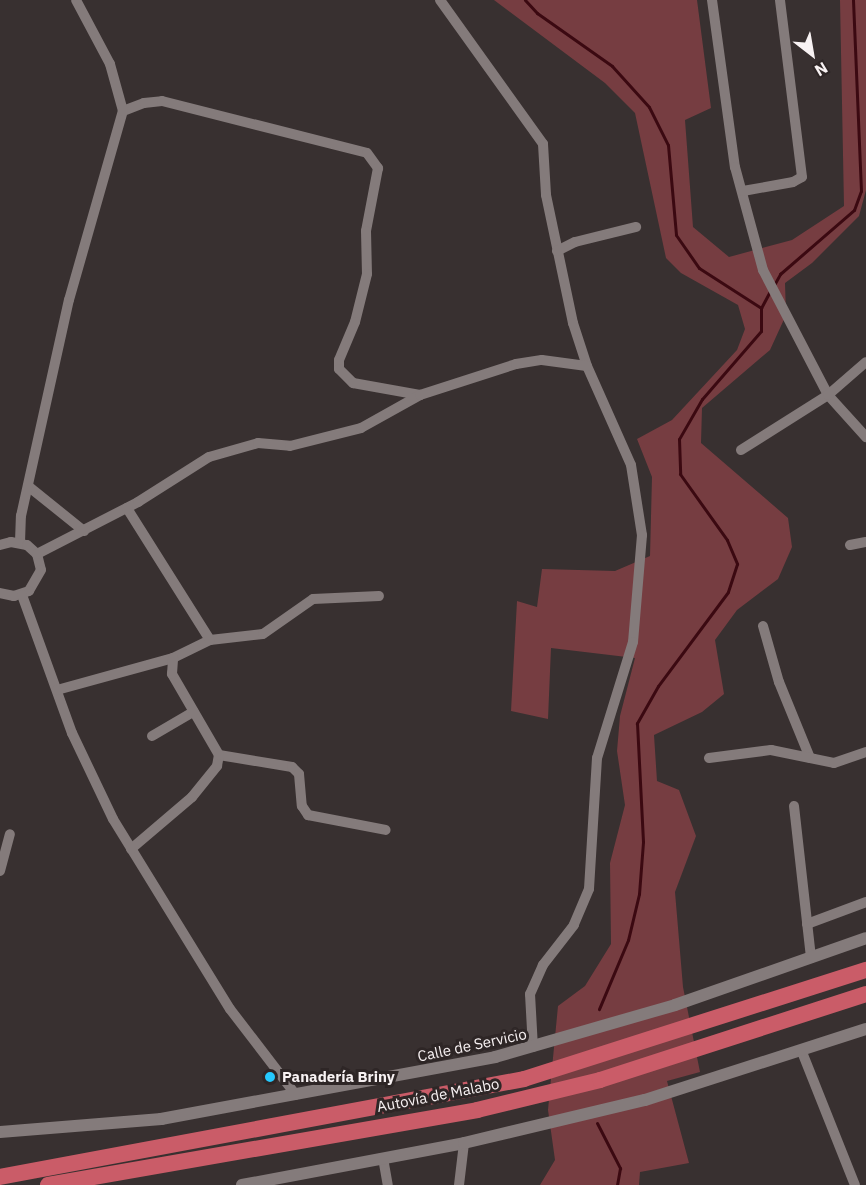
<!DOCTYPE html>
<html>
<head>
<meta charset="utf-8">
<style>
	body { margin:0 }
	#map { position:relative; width:866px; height:1185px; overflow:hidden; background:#383030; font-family:"IBM Plex Sans",sans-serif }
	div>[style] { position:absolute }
	.green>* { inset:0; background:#763d41 }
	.stream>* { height:3px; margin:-1.5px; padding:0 1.5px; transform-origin:1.5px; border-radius:1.5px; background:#3b0911 }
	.minor>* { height:10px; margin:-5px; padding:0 5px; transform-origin:5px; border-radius:5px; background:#847b7b }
	.tertiary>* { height:12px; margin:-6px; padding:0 6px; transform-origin:6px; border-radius:6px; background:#847b7b }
	.trunk>* { height:16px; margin:-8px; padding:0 8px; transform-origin:8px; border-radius:8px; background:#ca5c68 }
	.dots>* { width:16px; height:16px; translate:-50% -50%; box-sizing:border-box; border:3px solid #2e2626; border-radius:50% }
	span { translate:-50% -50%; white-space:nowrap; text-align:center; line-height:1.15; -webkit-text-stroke:6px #2e2626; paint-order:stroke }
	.street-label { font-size:15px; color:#f8f2f3 }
	.poi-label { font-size:15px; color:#f8f2f3; font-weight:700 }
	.left { translate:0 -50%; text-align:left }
	.north { position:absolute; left:782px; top:24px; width:60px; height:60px; -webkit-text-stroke:4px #2e2626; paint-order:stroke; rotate:149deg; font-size:16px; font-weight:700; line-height:24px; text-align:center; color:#f8f2f3 }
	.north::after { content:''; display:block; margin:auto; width:21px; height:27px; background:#f8f2f3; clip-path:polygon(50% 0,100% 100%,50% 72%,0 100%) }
</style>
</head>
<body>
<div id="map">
	<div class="green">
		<div style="clip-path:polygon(494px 0,697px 0,711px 108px,685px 120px,693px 227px,729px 257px,792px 240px,844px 206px,840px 0,866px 0,866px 190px,859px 216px,812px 263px,785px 283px,786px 315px,770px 350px,702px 408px,701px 443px,788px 518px,792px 547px,778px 579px,737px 610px,715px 640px,724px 694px,702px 712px,654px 735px,657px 781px,679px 790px,696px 836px,675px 892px,683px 987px,700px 1072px,667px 1081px,689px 1163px,640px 1172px,639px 1185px,540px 1185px,555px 1160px,548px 1110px,558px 1006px,585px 986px,611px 944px,610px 863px,625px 805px,617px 751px,620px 716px,635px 658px,551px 648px,548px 719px,511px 711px,517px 601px,537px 607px,542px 569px,615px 571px,650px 556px,652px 477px,637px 439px,672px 420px,737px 350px,745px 329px,738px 305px,681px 273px,666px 258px,635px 113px,605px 83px)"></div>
	</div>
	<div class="stream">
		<div style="left:525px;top:0;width:18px;rotate:47deg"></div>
		<div style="left:537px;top:13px;width:92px;rotate:35.2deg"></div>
		<div style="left:612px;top:66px;width:55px;rotate:47.9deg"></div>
		<div style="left:649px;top:107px;width:42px;rotate:63.4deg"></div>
		<div style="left:668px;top:145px;width:90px;rotate:84.9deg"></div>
		<div style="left:676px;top:235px;width:40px;rotate:55.1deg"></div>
		<div style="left:699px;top:268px;width:74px;rotate:32.8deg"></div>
		<div style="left:761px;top:308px;width:23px;rotate:90deg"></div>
		<div style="left:761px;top:331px;width:90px;rotate:130.9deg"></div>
		<div style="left:702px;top:399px;width:46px;rotate:119.9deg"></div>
		<div style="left:679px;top:439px;width:35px;rotate:88deg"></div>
		<div style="left:680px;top:474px;width:81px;rotate:54.5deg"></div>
		<div style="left:727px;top:540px;width:26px;rotate:67deg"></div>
		<div style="left:737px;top:564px;width:29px;rotate:108deg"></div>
		<div style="left:728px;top:592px;width:117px;rotate:126.7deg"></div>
		<div style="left:658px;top:686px;width:43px;rotate:119.6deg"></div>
		<div style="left:637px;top:723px;width:119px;rotate:87.1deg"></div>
		<div style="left:643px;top:842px;width:52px;rotate:94.4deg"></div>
		<div style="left:639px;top:894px;width:47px;rotate:103.4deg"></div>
		<div style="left:628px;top:940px;width:75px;rotate:112.8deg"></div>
		<div style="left:774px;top:285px;width:13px;rotate:-61deg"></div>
		<div style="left:780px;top:274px;width:98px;rotate:-40.9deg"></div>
		<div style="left:854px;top:210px;width:20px;rotate:-70deg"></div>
		<div style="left:861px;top:191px;width:191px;rotate:-92.4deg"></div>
		<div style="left:761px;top:308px;width:19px;rotate:-62deg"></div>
		<div style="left:597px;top:1123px;width:51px;rotate:62.9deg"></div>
		<div style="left:620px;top:1168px;width:17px;rotate:100deg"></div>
	</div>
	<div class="minor">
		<div style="left:440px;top:0;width:177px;rotate:54.4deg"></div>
		<div style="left:543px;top:144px;width:51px;rotate:86.6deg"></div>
		<div style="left:546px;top:195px;width:131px;rotate:78.1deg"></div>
		<div style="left:573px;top:323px;width:45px;rotate:72deg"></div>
		<div style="left:587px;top:366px;width:108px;rotate:66deg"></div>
		<div style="left:631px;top:465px;width:71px;rotate:81.1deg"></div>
		<div style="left:642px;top:535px;width:107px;rotate:94.8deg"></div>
		<div style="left:633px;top:642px;width:121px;rotate:107.2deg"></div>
		<div style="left:597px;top:758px;width:131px;rotate:93.5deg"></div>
		<div style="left:589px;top:889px;width:39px;rotate:113deg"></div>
		<div style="left:574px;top:925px;width:51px;rotate:127.8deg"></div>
		<div style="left:543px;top:965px;width:32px;rotate:114deg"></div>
		<div style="left:530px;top:994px;width:53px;rotate:86.8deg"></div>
		<div style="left:712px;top:0;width:169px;rotate:82.2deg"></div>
		<div style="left:735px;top:167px;width:107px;rotate:74.8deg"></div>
		<div style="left:763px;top:270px;width:141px;rotate:62.5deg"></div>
		<div style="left:828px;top:395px;width:57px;rotate:47.9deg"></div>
		<div style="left:123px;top:111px;width:22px;rotate:-21deg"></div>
		<div style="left:144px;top:103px;width:18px;rotate:-6deg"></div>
		<div style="left:162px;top:101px;width:211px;rotate:14.2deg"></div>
		<div style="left:367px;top:153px;width:19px;rotate:54deg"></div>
		<div style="left:378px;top:168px;width:64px;rotate:100.8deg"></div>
		<div style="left:366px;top:231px;width:43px;rotate:88.7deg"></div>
		<div style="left:367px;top:274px;width:49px;rotate:104deg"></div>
		<div style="left:355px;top:322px;width:41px;rotate:112.8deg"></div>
		<div style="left:339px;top:360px;width:9px;rotate:90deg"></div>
		<div style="left:339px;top:369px;width:20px;rotate:45deg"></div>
		<div style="left:353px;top:383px;width:68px;rotate:10.2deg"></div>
		<div style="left:743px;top:191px;width:51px;rotate:-10.2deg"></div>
		<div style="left:793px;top:182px;width:10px;rotate:-29deg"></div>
		<div style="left:802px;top:177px;width:178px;rotate:-97.1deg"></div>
		<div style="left:557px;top:251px;width:20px;rotate:-27deg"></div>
		<div style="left:575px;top:242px;width:63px;rotate:-13.8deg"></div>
		<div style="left:741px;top:450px;width:103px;rotate:-32.3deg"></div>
		<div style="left:828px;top:395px;width:50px;rotate:-41deg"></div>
		<div style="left:28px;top:486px;width:72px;rotate:38.8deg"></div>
		<div style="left:20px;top:542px;width:26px;rotate:-88deg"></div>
		<div style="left:21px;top:516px;width:221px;rotate:-77.5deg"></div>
		<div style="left:69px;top:300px;width:197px;rotate:-74.1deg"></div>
		<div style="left:123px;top:111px;width:49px;rotate:-105.5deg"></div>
		<div style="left:110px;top:64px;width:72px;rotate:-118deg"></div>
		<div style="left:0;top:545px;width:11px;rotate:-15deg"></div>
		<div style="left:11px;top:542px;width:16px;rotate:11deg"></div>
		<div style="left:27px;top:545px;width:13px;rotate:42deg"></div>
		<div style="left:37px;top:554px;width:16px;rotate:76deg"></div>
		<div style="left:41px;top:570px;width:24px;rotate:120deg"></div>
		<div style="left:29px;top:591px;width:16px;rotate:162deg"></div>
		<div style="left:14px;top:596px;width:14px;rotate:-168deg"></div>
		<div style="left:850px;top:545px;width:16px;rotate:-11deg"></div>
		<div style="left:37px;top:554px;width:114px;rotate:-27.2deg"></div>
		<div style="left:138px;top:502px;width:84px;rotate:-32.4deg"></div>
		<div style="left:209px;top:457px;width:51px;rotate:-15.9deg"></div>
		<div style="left:258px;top:443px;width:32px;rotate:5deg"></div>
		<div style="left:290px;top:446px;width:73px;rotate:-14.2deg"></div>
		<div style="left:361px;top:428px;width:68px;rotate:-29.2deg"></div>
		<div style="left:420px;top:395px;width:101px;rotate:-17.9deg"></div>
		<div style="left:516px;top:364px;width:26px;rotate:-9deg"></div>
		<div style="left:542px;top:360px;width:45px;rotate:7.6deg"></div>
		<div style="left:22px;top:595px;width:147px;rotate:70.1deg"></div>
		<div style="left:72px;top:733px;width:95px;rotate:64.5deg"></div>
		<div style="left:113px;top:819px;width:223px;rotate:58.4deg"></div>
		<div style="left:230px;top:1009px;width:108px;rotate:52.5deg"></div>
		<div style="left:763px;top:626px;width:58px;rotate:74.1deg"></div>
		<div style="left:779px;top:682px;width:82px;rotate:67.8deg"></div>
		<div style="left:210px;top:640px;width:53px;rotate:-6.5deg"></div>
		<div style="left:263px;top:634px;width:61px;rotate:-35deg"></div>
		<div style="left:313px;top:599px;width:66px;rotate:-2.6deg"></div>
		<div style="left:57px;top:690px;width:120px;rotate:-15.4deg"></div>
		<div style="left:173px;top:658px;width:41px;rotate:-25.9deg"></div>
		<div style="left:210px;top:640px;width:156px;rotate:-122.2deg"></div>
		<div style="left:152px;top:736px;width:48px;rotate:-30.3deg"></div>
		<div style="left:219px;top:755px;width:74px;rotate:9.3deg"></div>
		<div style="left:292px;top:767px;width:10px;rotate:45deg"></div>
		<div style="left:299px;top:774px;width:32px;rotate:85deg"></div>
		<div style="left:302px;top:806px;width:11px;rotate:56deg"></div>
		<div style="left:308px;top:815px;width:79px;rotate:10.9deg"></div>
		<div style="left:709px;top:758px;width:63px;rotate:-7.4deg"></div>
		<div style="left:771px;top:750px;width:64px;rotate:11.7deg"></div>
		<div style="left:834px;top:763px;width:34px;rotate:-19deg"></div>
		<div style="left:794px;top:806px;width:153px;rotate:83.6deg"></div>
		<div style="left:131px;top:849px;width:80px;rotate:-40.4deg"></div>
		<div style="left:192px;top:797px;width:40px;rotate:-51deg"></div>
		<div style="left:217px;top:766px;width:11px;rotate:-80deg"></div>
		<div style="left:219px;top:755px;width:94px;rotate:-120.1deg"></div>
		<div style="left:172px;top:674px;width:16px;rotate:-86deg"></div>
		<div style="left:0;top:871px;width:38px;rotate:-75deg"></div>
		<div style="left:807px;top:924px;width:63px;rotate:-20.4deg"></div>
		<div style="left:802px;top:1052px;width:143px;rotate:68.3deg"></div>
		<div style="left:383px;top:1158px;width:27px;rotate:80deg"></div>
		<div style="left:459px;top:1185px;width:42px;rotate:-83.2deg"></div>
	</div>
	<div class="tertiary">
		<div style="left:0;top:1132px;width:162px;rotate:-4.6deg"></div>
		<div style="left:161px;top:1119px;width:340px;rotate:-10.5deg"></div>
		<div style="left:495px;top:1057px;width:187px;rotate:-16.1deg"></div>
		<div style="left:675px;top:1005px;width:202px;rotate:-19.3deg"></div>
		<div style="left:242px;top:1185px;width:226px;rotate:-10.7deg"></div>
		<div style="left:464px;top:1143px;width:186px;rotate:-13.4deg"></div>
		<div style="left:645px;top:1100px;width:232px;rotate:-17.8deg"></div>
	</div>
	<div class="trunk">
		<div style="left:0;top:1177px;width:533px;rotate:-10.59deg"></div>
		<div style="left:524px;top:1079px;width:359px;rotate:-17.7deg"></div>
		<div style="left:48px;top:1185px;width:436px;rotate:-9.9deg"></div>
		<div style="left:477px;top:1110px;width:127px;rotate:-13.7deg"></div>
		<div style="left:600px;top:1080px;width:280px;rotate:-17.9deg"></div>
	</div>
	<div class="dots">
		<div style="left:270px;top:1077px;background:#25c9fe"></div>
	</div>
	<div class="street-label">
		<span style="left:472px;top:1045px;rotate:-12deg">Calle de Servicio</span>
		<span style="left:438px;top:1095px;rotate:-11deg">Autovía de Malabo</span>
	</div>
	<div class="poi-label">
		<span class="left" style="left:282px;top:1077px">Panadería Briny</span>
	</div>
	<div class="north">N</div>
</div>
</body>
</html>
